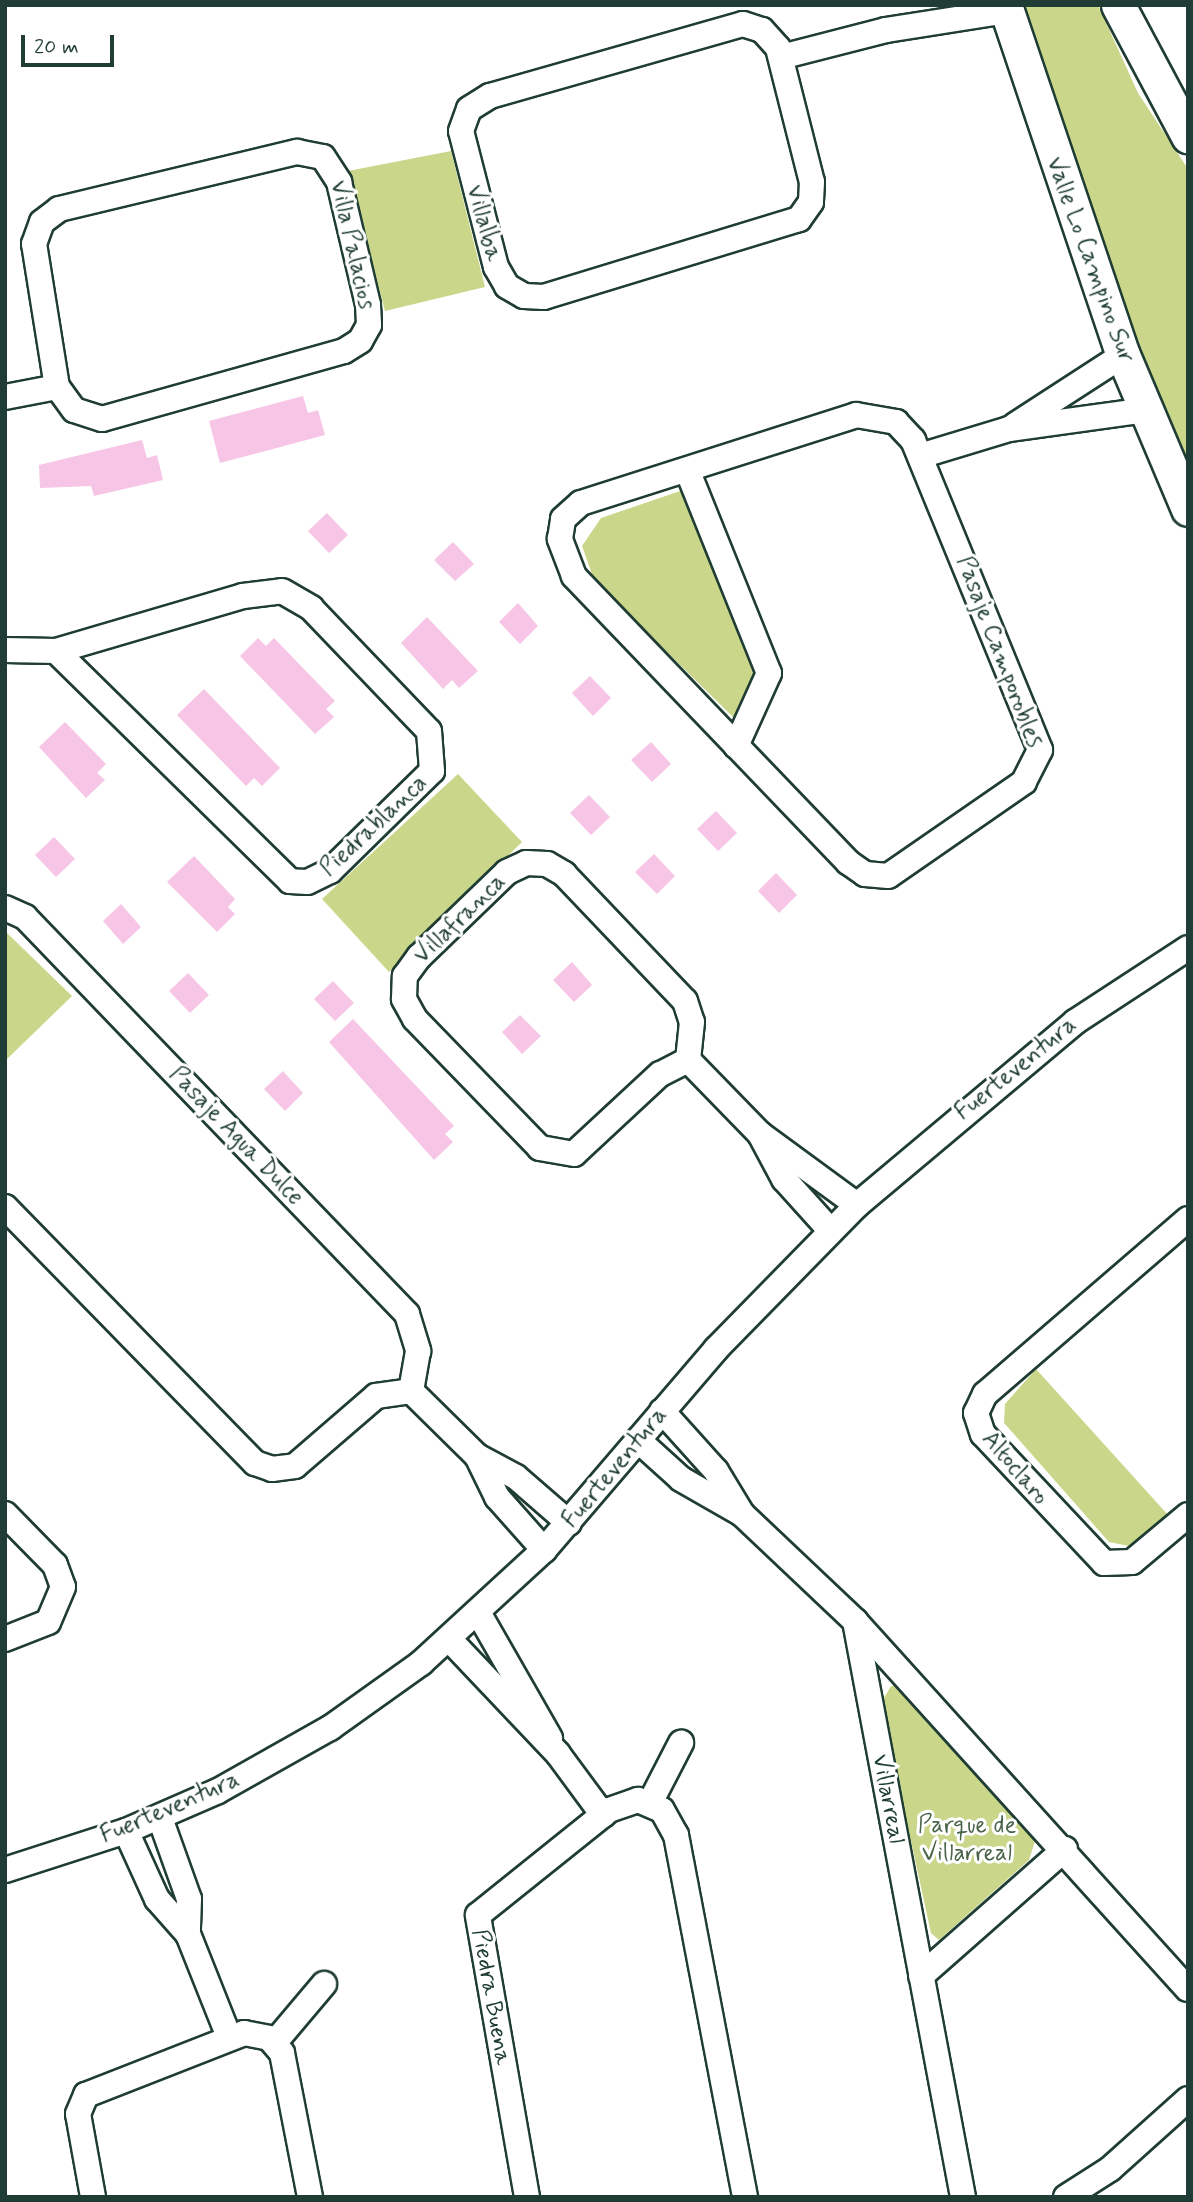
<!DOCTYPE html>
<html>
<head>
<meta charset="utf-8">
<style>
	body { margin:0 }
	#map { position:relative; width:1193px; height:2202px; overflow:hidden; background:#fff; font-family:Mynerve,sans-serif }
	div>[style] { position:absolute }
	.green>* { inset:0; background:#cad78a }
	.building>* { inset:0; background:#f7c5e6 }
	.roads { filter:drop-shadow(2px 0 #1f3d34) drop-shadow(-2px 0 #1f3d34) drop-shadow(0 2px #1f3d34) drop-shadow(0 -2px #1f3d34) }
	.street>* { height:24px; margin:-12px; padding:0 12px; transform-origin:12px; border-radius:12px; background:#fff }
	.secondary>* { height:33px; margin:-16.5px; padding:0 16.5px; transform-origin:16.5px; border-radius:16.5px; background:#fff }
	span { translate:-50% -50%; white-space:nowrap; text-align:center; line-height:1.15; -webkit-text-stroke:6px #fff; paint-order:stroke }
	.street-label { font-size:24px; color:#1f3d34 }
	.park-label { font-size:24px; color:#4a644a }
	.frame { position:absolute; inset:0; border:7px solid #1f3d34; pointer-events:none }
	.scale { position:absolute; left:21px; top:35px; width:93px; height:32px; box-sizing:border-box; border:4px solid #1f3d34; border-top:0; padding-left:9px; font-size:21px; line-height:24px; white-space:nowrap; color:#1f3d34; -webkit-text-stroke:5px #fff; paint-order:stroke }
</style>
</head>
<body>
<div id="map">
	<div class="green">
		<div style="clip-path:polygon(1014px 5px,1098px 5px,1138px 93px,1188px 169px,1188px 478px)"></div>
		<div style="clip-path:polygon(451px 151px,485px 287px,385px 311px,348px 171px)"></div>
		<div style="clip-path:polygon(686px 489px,768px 669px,736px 720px,594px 580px,582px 546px,601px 518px)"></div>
		<div style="clip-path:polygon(458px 774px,522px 842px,389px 972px,322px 899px)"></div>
		<div style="clip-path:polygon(5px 931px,72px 996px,5px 1061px)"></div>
		<div style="clip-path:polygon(1036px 1369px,1169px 1516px,1144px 1539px,1129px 1546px,1109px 1542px,1004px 1423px,1005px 1404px)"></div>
		<div style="clip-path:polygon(891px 1686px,899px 1686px,1035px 1841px,1029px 1860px,939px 1940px,931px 1933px,881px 1703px)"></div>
	</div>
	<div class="building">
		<div style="clip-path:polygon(303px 396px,308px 413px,318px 410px,325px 435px,220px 463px,209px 421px)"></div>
		<div style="clip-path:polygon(142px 440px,147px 458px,157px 455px,163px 480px,94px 496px,91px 486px,40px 488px,39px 465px)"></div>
		<div style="clip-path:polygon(327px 513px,348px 535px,329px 553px,308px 531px)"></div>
		<div style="clip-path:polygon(453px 542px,474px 564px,455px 581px,434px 560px)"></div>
		<div style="clip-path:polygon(518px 603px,538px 626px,520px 644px,499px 622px)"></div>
		<div style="clip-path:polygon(427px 617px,478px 671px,459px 688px,452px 680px,443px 689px,401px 643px)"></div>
		<div style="clip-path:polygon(258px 638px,266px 646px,274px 638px,335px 701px,326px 709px,334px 717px,315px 734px,240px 656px)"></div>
		<div style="clip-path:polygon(590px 676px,611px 698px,593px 716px,572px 693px)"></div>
		<div style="clip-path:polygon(204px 689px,280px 768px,262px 786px,254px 778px,246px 786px,177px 715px)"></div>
		<div style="clip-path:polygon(65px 722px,106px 764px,97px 773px,105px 780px,86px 798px,39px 747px)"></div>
		<div style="clip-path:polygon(651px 742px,671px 764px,652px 782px,631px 760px)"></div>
		<div style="clip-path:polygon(589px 795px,610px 817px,591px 835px,570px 813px)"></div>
		<div style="clip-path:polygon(716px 811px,737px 833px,718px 851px,697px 829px)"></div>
		<div style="clip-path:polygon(54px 837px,75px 859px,56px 877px,35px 855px)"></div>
		<div style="clip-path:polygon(654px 854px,675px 876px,657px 894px,635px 872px)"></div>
		<div style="clip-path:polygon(194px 856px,235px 899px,228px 907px,235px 914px,217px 932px,167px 882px)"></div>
		<div style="clip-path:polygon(776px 873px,797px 895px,779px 913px,758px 891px)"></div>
		<div style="clip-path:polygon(121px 904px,141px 927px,123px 944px,103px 921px)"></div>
		<div style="clip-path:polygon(572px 962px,592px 985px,574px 1002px,553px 980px)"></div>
		<div style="clip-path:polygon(188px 973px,209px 995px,190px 1013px,169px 991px)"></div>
		<div style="clip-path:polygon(333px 981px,354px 1003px,335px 1021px,314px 999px)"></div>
		<div style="clip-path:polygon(520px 1015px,541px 1036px,522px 1054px,502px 1032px)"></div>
		<div style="clip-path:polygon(353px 1019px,454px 1126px,445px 1134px,453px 1142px,434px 1160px,329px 1042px)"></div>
		<div style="clip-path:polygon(283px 1071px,303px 1093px,285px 1111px,264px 1089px)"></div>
	</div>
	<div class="roads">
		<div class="street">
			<div style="left:743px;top:24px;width:20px;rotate:18deg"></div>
			<div style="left:762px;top:30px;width:24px;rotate:48deg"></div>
			<div style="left:778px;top:48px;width:138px;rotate:75.8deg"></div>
			<div style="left:812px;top:182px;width:20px;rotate:93deg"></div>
			<div style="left:811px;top:202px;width:21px;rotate:125deg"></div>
			<div style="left:799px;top:219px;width:267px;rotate:163deg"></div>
			<div style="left:544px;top:297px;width:20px;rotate:-177deg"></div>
			<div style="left:524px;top:296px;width:20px;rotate:-150deg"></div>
			<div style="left:507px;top:286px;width:22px;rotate:-120deg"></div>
			<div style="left:496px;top:267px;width:140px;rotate:-104.4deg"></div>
			<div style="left:461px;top:131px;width:23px;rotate:-70deg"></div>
			<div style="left:469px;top:109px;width:25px;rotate:-32deg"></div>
			<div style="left:490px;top:96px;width:263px;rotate:-15.9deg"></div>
			<div style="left:781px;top:57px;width:108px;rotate:-14.4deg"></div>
			<div style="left:886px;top:30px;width:122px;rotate:-8.9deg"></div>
			<div style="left:297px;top:152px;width:26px;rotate:11deg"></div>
			<div style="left:323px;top:157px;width:30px;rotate:57deg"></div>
			<div style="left:339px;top:182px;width:126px;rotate:76.7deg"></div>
			<div style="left:368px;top:305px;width:20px;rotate:87deg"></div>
			<div style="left:369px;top:325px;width:18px;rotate:119deg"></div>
			<div style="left:360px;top:341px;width:19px;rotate:148deg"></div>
			<div style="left:344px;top:351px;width:251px;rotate:164.3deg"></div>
			<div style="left:102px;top:419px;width:29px;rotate:-162deg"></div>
			<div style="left:74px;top:410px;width:29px;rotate:-126deg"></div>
			<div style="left:57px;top:387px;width:145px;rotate:-99.1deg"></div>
			<div style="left:34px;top:244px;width:23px;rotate:-70deg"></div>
			<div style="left:42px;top:222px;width:21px;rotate:-37deg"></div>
			<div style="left:59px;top:209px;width:245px;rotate:-13.5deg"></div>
			<div style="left:5px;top:397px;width:53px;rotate:-10.9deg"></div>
			<div style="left:856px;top:415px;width:41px;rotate:9.9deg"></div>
			<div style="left:896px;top:422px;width:25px;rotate:47deg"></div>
			<div style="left:913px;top:440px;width:335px;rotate:67.7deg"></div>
			<div style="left:1040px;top:750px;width:36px;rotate:117deg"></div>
			<div style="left:1024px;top:782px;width:165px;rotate:145.3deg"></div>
			<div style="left:888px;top:876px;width:23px;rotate:-175deg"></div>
			<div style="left:865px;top:874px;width:21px;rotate:-145deg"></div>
			<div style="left:848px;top:862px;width:396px;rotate:-133.8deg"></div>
			<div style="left:574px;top:576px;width:40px;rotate:-111deg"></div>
			<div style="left:560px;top:539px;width:20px;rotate:-81deg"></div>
			<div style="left:563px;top:519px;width:24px;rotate:-42deg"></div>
			<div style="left:581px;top:503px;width:289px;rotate:-17.7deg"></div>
			<div style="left:1015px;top:425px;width:129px;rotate:-32.9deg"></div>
			<div style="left:920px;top:456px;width:93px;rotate:-16.9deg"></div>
			<div style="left:1009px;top:429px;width:138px;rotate:-7.9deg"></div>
			<div style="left:688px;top:472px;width:217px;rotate:68.1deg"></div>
			<div style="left:769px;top:673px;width:80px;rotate:114.3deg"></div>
			<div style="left:5px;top:650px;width:51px;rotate:1.1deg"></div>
			<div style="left:56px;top:651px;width:195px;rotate:-16.4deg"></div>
			<div style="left:243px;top:596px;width:39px;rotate:-7deg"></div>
			<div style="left:282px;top:591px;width:34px;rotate:30deg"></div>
			<div style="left:311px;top:608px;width:170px;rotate:46.2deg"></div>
			<div style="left:429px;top:731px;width:40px;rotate:85.7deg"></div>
			<div style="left:432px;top:771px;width:143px;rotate:135.6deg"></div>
			<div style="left:330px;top:871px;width:25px;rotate:154deg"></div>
			<div style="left:307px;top:882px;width:17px;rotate:-177deg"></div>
			<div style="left:290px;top:881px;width:328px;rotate:-135.5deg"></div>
			<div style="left:526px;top:863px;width:21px;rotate:3deg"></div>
			<div style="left:547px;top:864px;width:20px;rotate:30deg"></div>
			<div style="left:564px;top:874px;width:175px;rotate:46.4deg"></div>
			<div style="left:685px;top:1001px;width:22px;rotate:72deg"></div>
			<div style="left:692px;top:1022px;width:38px;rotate:96deg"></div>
			<div style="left:688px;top:1060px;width:31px;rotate:153deg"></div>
			<div style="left:660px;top:1074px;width:117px;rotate:137.1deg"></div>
			<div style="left:574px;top:1154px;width:35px;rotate:-170deg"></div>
			<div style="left:540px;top:1148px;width:180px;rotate:-134.1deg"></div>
			<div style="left:415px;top:1019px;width:23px;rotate:-119deg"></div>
			<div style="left:404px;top:999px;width:23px;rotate:-88deg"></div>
			<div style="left:405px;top:976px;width:24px;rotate:-54deg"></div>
			<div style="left:419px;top:957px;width:122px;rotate:-44deg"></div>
			<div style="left:507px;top:872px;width:21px;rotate:-25deg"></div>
			<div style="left:5px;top:908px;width:22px;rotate:24deg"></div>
			<div style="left:25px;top:917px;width:551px;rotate:46.1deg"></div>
			<div style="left:407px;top:1314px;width:39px;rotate:73deg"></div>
			<div style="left:418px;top:1351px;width:41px;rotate:99.9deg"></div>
			<div style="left:688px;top:1060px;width:103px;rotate:45.8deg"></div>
			<div style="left:760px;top:1134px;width:120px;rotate:36.2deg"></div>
			<div style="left:760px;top:1134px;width:51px;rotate:61.9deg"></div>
			<div style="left:784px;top:1179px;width:69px;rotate:48deg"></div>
			<div style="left:5px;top:1207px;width:358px;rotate:45.7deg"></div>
			<div style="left:255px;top:1463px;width:18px;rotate:19deg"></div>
			<div style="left:272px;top:1469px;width:23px;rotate:-7deg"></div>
			<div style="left:295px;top:1466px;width:107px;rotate:-40.8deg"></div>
			<div style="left:376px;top:1396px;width:35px;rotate:-8deg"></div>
			<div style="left:411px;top:1391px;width:93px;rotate:44.6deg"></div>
			<div style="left:477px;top:1456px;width:46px;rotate:64deg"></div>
			<div style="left:497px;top:1497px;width:71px;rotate:48.4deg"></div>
			<div style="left:1188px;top:1219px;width:268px;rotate:139.2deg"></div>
			<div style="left:985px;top:1394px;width:21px;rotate:115deg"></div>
			<div style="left:976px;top:1413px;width:22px;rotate:72deg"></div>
			<div style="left:983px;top:1434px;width:177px;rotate:46.8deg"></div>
			<div style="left:1104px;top:1563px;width:28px;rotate:-2deg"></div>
			<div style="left:1132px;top:1562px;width:73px;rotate:-40deg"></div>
			<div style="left:662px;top:1411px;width:81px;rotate:48deg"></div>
			<div style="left:716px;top:1471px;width:50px;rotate:58.8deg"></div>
			<div style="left:638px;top:1440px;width:58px;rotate:42.2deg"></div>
			<div style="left:681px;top:1479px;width:70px;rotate:29.8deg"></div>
			<div style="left:742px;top:1514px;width:156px;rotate:43.4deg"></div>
			<div style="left:855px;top:1621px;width:496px;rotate:47.9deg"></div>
			<div style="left:477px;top:1456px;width:44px;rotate:28.3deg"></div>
			<div style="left:516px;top:1477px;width:70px;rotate:41deg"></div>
			<div style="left:5px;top:1514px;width:71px;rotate:45.6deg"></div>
			<div style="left:55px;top:1565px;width:23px;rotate:70deg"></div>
			<div style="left:63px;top:1587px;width:38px;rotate:113deg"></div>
			<div style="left:48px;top:1622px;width:46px;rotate:158.4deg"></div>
			<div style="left:479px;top:1614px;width:143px;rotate:60.2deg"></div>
			<div style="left:855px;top:1621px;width:586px;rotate:79.38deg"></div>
			<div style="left:450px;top:1640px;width:157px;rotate:46.5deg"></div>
			<div style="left:558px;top:1754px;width:76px;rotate:53.6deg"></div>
			<div style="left:650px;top:1803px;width:68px;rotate:-62.7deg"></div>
			<div style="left:160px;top:1818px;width:86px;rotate:70.3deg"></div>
			<div style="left:189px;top:1899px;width:35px;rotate:92deg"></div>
			<div style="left:126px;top:1831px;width:75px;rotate:65.5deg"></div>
			<div style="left:157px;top:1899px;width:47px;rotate:48.5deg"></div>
			<div style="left:188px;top:1934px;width:111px;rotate:68.3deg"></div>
			<div style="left:5px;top:1870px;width:127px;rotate:-17.9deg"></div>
			<div style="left:126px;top:1831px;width:100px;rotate:-23.5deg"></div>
			<div style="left:218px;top:1791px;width:129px;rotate:-29.4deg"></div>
			<div style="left:330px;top:1728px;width:112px;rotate:-35.5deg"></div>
			<div style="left:421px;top:1663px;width:167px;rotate:-42.6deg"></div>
			<div style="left:544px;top:1550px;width:265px;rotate:-49.4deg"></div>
			<div style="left:716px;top:1349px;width:202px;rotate:-45.6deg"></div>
			<div style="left:857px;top:1205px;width:285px;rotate:-40deg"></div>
			<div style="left:1075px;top:1022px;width:135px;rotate:-33.2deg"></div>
			<div style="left:921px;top:1976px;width:192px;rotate:-41.4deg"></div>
			<div style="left:275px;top:2042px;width:76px;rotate:-49.8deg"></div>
			<div style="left:93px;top:2197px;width:84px;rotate:-100.2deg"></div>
			<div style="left:78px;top:2114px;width:21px;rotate:-67deg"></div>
			<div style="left:86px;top:2095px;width:170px;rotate:-21.4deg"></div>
			<div style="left:244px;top:2033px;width:25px;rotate:11deg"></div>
			<div style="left:269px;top:2038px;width:20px;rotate:49deg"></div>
			<div style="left:282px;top:2053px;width:147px;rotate:79deg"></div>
			<div style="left:527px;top:2197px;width:286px;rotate:-99.9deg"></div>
			<div style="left:478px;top:1915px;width:168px;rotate:-38.7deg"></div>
			<div style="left:609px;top:1810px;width:31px;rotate:-19deg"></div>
			<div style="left:638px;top:1800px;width:26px;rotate:23deg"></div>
			<div style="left:662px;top:1810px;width:29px;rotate:61deg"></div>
			<div style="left:676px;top:1835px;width:369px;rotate:79.2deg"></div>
			<div style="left:1066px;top:2197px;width:52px;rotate:-32.5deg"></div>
			<div style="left:1110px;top:2169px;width:105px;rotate:-41.9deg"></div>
		</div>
		<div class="secondary">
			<div style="left:1005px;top:5px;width:369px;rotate:71.4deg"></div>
			<div style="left:1123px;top:355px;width:167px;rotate:67.1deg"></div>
			<div style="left:1118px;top:5px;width:149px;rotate:61.9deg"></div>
		</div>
	</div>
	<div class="street-label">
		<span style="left:484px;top:223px;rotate:74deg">Villalba</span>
		<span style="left:352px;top:245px;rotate:77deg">Villa Palacios</span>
		<span style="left:1090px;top:260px;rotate:70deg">Valle Lo Campino Sur</span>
		<span style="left:999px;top:652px;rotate:69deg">Pasaje Camporobles</span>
		<span style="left:374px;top:826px;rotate:-43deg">Piedrablanca</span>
		<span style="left:460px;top:919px;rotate:-44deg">Villafranca</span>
		<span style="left:1016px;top:1069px;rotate:-39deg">Fuerteventura</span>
		<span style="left:236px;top:1136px;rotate:46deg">Pasaje Agua Dulce</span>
		<span style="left:615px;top:1468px;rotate:-50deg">Fuerteventura</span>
		<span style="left:1015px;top:1468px;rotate:49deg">Altoclaro</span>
		<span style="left:888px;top:1799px;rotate:79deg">Villarreal</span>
		<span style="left:170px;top:1808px;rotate:-23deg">Fuerteventura</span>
		<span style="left:491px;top:1997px;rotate:80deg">Piedra Buena</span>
	</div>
	<div class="park-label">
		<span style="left:967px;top:1840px">Parque de<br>Villarreal</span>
	</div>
	<div class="frame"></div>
	<div class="scale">20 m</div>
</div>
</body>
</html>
